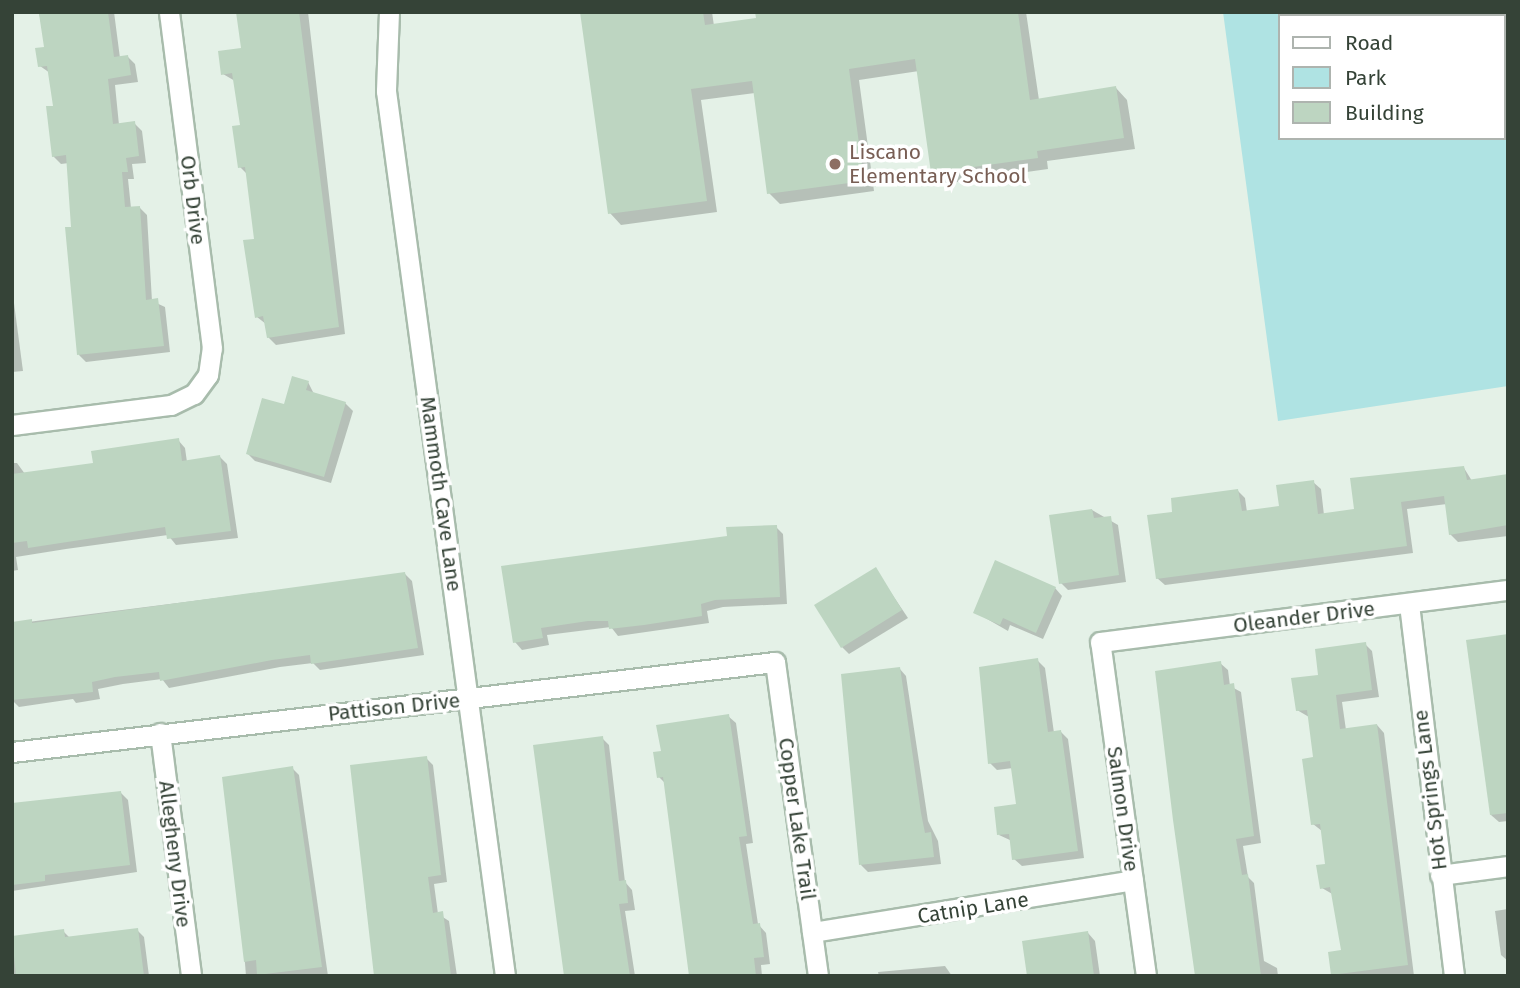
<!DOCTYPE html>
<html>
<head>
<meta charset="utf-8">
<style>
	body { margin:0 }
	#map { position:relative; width:1520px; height:988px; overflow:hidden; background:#e4f1e7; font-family:"Fira Sans",sans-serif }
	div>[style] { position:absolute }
	.green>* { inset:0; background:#afe3e3 }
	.shadow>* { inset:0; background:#0003 }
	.building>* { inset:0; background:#bdd5c1 }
	.roads { filter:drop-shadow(2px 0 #a8bcac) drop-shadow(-2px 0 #a8bcac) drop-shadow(0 2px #a8bcac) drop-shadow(0 -2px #a8bcac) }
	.street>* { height:19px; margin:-9.5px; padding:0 9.5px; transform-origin:9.5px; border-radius:9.5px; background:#fff }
	.dots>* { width:19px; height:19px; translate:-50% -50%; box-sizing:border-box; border:4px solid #fff; border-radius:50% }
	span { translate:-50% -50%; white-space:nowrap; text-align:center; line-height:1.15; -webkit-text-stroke:7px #fff; paint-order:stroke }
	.education-label { font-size:21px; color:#785e54 }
	.left { translate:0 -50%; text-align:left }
	.street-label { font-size:21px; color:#354337 }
	.frame { position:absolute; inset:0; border:14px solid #354337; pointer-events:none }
	.legend { position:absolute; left:1278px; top:14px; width:228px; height:126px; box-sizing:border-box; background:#fff; border:2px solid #aeb4af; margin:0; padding:9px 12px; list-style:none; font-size:21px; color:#354337 }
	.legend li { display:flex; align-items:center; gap:14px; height:35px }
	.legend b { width:35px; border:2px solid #aeb4af }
</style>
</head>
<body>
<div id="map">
	<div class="green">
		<div style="clip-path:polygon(evenodd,1223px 12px,1508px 12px,1508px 386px,1278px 421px,1223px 12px,1280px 16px,1504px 16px,1504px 138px,1280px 138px,1280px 16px)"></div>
	</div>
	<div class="shadow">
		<div style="clip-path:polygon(39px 12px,114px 12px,120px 58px,128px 57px,135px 64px,138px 82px,115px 85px,119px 125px,134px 123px,142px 131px,146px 163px,132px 164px,134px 179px,128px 179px,131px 208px,140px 208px,147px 215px,152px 301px,165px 307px,170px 352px,86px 362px,79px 355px,69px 163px,61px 164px,53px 156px,55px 107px,50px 73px,40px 66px,46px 49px)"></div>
		<div style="clip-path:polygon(238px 12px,308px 12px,345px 334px,276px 345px,268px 337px,266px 324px,257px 317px,256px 241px,248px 175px,240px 167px,242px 126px,235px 81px,223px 74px,243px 50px)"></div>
		<div style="clip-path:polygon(582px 12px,712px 12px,714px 26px,758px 20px,757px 12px,1026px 12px,1039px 100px,1116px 88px,1127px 100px,1135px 149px,1047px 161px,1048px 169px,944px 184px,933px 172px,919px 71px,859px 80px,874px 191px,780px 204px,769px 193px,755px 93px,701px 100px,717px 212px,621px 225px,610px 213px)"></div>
		<div style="clip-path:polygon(12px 288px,23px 371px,12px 372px)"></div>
		<div style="clip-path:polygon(308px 382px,314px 394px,345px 403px,353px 411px,331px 483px,255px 461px,248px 454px)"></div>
		<div style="clip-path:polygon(178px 440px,185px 448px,187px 462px,220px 457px,227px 464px,238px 538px,176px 545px,168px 535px,66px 549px,16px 557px,18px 570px,12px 571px,12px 463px,17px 463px,25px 474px,95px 465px)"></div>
		<div style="clip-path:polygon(1464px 468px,1472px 481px,1508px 476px,1508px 536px,1458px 542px,1450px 534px,1447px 504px,1407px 509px,1413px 553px,1165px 585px,1157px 578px,1174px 513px,1238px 491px,1245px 498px,1247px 512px,1281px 507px,1313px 482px,1321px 489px,1324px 515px,1356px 511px,1352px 480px)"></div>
		<div style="clip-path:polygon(1092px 510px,1118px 525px,1126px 582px,1068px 590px,1061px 583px)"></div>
		<div style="clip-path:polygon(776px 527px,783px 534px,787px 604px,723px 607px,707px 611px,709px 623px,618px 636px,611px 627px,547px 635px,549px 645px,522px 650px,515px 642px,503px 568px,729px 538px)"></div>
		<div style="clip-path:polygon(875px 569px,908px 618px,849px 654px,842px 647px)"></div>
		<div style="clip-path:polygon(405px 574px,412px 581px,424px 655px,320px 670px,313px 663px,280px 667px,169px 688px,162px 679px,123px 684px,98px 689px,100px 699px,76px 703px,73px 699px,19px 707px,12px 700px,12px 624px)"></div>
		<div style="clip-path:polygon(1055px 588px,1062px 596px,1043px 639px,1010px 625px,1008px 631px,975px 612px)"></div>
		<div style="clip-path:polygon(1508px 636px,1508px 821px,1499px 822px,1491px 815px)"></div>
		<div style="clip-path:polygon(1365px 644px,1372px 651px,1379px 697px,1342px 702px,1346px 730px,1377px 725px,1384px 733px,1414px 976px,1333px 976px,1330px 953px,1343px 952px,1334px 895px,1322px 888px,1327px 865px,1322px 831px,1313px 824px,1315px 759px,1309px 717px,1297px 710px,1320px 676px)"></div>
		<div style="clip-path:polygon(1037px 660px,1045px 668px,1054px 733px,1061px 732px,1068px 739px,1084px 858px,1022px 866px,1014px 859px,1012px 841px,999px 835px,1018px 806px,1013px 768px,997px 770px,990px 763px)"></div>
		<div style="clip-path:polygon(1220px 663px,1228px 670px,1230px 686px,1241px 692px,1261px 843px,1243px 846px,1248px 877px,1254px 883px,1264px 961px,1277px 968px,1278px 976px,1196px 976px)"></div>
		<div style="clip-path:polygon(899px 668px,906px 676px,928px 821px,938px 841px,941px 864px,868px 872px,861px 865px)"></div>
		<div style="clip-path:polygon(728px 716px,736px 723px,753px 843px,746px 844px,758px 924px,766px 933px,770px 964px,761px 965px,762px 976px,690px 976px,666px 784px,659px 777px,663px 752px)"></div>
		<div style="clip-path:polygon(602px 738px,609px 745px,625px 882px,632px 890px,635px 910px,625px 911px,635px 976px,565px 976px)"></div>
		<div style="clip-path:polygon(426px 758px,433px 765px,447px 882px,434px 884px,438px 914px,449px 921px,457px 976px,378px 976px,366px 904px,370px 903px)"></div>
		<div style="clip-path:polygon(292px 768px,299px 775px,328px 976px,246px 976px,236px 850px)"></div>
		<div style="clip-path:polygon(121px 793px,128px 800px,137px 872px,12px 891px,12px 805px)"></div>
		<div style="clip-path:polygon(1508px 909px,1508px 961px,1501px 955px,1495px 911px)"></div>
		<div style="clip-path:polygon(137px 930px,144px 937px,149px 976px,12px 976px,12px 938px,63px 931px,70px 938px)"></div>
		<div style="clip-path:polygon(1088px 933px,1095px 941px,1100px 976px,1028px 976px)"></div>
		<div style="clip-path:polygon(945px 966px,952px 976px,879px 976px,878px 972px)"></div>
	</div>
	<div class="building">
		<div style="clip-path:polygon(108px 12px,114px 57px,128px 55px,131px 75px,108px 79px,113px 124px,135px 121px,139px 156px,126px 158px,128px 172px,122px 172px,125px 207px,140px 206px,146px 300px,158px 298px,164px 346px,77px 355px,65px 227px,71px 227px,66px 155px,52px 157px,46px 106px,53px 106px,47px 66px,38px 67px,35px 48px,44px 47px,39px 14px)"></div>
		<div style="clip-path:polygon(236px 12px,299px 12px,339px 327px,267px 338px,263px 316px,255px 318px,243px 240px,254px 239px,245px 167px,238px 168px,232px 126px,240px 125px,232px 73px,221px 75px,218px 51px,241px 48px)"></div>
		<div style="clip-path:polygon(580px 12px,703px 12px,705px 25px,756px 18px,755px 12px,1018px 12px,1030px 100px,1116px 86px,1124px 138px,1037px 151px,1038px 158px,931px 173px,915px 59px,849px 69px,864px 181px,767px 194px,752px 81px,691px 89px,707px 201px,608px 214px)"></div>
		<div style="clip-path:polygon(292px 376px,309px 381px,306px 390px,346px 402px,324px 477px,246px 454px,262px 398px,284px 404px)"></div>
		<div style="clip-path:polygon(179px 438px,182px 461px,220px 455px,231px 531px,167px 539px,165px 527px,28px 548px,27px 541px,12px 543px,12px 474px,93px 463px,91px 451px)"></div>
		<div style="clip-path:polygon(1464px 466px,1467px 480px,1508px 474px,1508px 525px,1449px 535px,1444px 496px,1401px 502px,1407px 546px,1156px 579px,1147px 515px,1172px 512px,1171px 498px,1238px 489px,1242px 511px,1279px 506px,1276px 485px,1314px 480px,1318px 514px,1354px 509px,1350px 478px)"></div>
		<div style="clip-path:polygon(1092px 509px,1094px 518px,1111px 516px,1119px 575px,1059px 584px,1049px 515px)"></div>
		<div style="clip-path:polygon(777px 525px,780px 597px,715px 600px,701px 604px,702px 616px,644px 625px,609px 629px,608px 621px,588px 621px,541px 628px,543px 638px,513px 643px,501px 566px,727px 536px,726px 527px)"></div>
		<div style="clip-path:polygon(995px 560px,1056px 587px,1036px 633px,1003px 618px,1000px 625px,973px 613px)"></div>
		<div style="clip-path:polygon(876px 567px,902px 610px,841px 648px,814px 605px)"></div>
		<div style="clip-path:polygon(405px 572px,418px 648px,311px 664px,310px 655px,272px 660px,160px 681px,159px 672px,115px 677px,92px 682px,93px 692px,12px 700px,12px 622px,32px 619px,32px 623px)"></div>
		<div style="clip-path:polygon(1508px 634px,1508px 813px,1490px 815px,1466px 640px)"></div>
		<div style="clip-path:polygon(1366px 642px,1372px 690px,1336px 695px,1340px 729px,1377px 724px,1408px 965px,1331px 975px,1328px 952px,1341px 950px,1330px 887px,1320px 889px,1316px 865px,1325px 864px,1320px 824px,1311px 825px,1302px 759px,1313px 757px,1307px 710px,1296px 711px,1291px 678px,1318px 675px,1315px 649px)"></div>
		<div style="clip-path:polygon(1038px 658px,1048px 732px,1061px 730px,1078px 851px,1012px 860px,1009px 834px,997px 835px,994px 807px,1016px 804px,1010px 761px,988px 764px,979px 667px)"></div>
		<div style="clip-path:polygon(1221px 661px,1224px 685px,1234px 683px,1254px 836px,1236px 839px,1242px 875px,1248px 874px,1261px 976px,1195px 976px,1173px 820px,1155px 671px)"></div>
		<div style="clip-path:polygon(900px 667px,921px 813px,925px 833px,931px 832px,934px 857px,859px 865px,841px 674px)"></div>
		<div style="clip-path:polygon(729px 714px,747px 836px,739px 837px,753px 924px,760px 923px,764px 957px,754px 958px,756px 976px,689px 976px,663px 777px,657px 778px,653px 752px,661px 751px,656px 725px)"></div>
		<div style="clip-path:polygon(603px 736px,619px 881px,626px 880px,628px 903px,619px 904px,630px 976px,564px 976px,533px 745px)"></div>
		<div style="clip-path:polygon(427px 756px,441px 875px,428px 877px,433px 913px,443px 911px,451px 976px,374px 976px,350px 765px)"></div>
		<div style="clip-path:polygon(293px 766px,322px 967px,257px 975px,256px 960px,244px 962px,222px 777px)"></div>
		<div style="clip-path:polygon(121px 791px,130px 865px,45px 875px,45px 881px,12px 885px,12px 803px)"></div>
		<div style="clip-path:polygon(138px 928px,144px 976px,16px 976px,12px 936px,64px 929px,65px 937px)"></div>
		<div style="clip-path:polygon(1088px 931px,1094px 976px,1027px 976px,1022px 941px)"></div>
	</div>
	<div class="roads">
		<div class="street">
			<div style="left:389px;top:12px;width:79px;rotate:92.2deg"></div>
			<div style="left:386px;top:91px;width:893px;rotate:82.34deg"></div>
			<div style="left:12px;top:425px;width:160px;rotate:-7.2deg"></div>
			<div style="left:171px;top:405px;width:25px;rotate:-26deg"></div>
			<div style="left:194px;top:394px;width:24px;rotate:-54deg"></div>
			<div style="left:208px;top:375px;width:27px;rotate:-82deg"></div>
			<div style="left:212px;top:348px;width:339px;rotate:-97.3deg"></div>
			<div style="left:1409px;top:604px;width:375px;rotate:83.1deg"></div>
			<div style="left:160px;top:733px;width:245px;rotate:82.7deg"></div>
			<div style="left:12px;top:752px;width:768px;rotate:-6.73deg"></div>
			<div style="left:775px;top:662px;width:317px;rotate:82.2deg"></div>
			<div style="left:1440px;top:875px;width:69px;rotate:-7.5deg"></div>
			<div style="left:812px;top:932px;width:325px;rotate:-9.2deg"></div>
			<div style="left:1146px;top:976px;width:337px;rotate:-97.8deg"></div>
			<div style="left:1100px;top:642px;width:411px;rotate:-7.3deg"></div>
		</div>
	</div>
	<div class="dots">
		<div style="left:835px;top:164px;background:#8d6e63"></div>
	</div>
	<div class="education-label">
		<span class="left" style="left:849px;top:164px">Liscano<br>Elementary School</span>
	</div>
	<div class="street-label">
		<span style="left:193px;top:200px;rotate:83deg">Orb Drive</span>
		<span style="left:441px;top:494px;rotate:82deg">Mammoth Cave Lane</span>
		<span style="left:1304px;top:617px;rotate:-7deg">Oleander Drive</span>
		<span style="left:394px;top:707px;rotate:-6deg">Pattison Drive</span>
		<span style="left:1430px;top:790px;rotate:-97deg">Hot Springs Lane</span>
		<span style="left:1123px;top:809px;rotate:82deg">Salmon Drive</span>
		<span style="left:797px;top:819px;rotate:82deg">Copper Lake Trail</span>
		<span style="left:175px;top:854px;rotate:83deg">Allegheny Drive</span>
		<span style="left:973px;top:908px;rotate:-9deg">Catnip Lane</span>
	</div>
	<div class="frame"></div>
	<ul class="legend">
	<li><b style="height:9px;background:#fff"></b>Road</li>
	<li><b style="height:19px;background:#afe3e3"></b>Park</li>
	<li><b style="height:19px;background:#bdd5c1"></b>Building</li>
	</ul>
</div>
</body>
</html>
